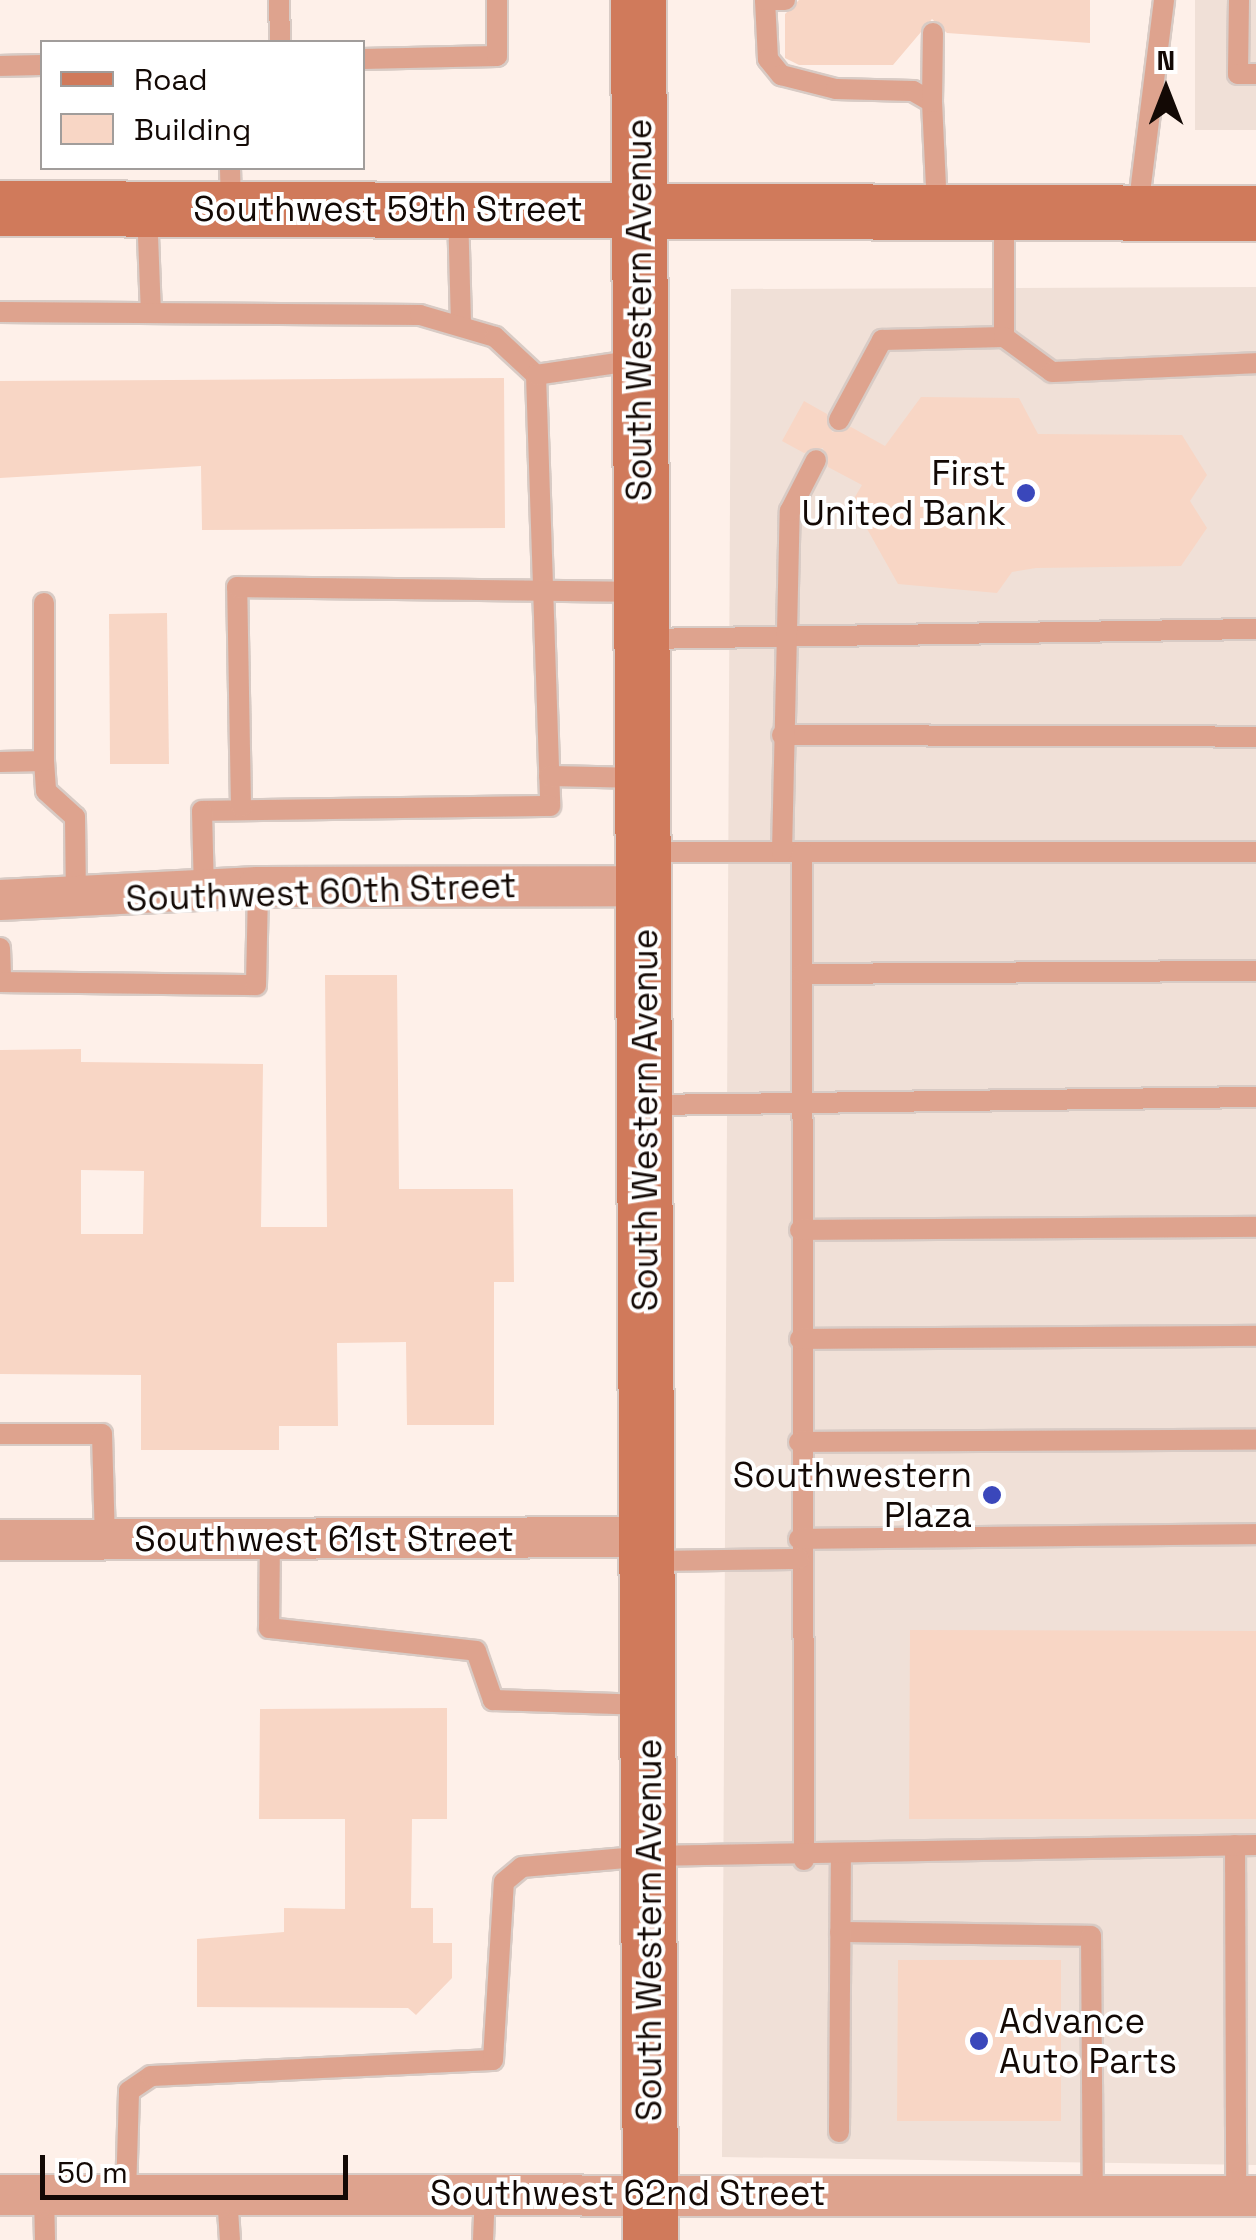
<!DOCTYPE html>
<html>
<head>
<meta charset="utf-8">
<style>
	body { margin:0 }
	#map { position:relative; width:1256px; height:2240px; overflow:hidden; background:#fef0e9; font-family:"Space Grotesk",sans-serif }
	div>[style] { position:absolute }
	.built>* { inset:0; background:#f0e0d7 }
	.building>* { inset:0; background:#f8d6c5 }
	.roads { filter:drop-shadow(2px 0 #d8cbc5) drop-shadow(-2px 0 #d8cbc5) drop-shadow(0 2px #d8cbc5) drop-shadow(0 -2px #d8cbc5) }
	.lane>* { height:20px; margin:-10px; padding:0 10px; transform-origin:10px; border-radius:10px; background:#dea38e }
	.street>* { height:40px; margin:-20px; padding:0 20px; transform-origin:20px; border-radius:20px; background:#dea38e }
	.secondary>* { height:55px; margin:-27.5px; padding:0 27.5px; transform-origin:27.5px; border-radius:27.5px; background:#d07a5b }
	.dots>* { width:28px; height:28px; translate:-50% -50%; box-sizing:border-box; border:5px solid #fff; border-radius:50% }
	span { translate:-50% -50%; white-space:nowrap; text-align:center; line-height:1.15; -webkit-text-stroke:8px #fff; paint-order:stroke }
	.street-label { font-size:35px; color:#130905 }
	.poi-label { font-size:35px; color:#130905 }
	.right { translate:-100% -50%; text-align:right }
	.left { translate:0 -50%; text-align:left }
	.legend { position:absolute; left:40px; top:40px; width:325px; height:130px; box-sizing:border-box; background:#fff; border:2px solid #a19d9b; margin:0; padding:12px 18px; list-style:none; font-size:30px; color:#130905 }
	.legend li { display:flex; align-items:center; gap:20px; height:50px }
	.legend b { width:50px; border:2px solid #a19d9b }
	.north { position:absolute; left:1116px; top:40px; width:100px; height:100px; -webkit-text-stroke:8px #fff; paint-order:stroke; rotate:0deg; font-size:28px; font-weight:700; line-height:40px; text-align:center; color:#130905 }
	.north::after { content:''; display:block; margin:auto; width:35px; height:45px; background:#130905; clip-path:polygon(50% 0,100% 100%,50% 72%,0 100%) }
	.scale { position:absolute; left:40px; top:2155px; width:308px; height:45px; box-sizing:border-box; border:5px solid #130905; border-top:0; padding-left:12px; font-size:30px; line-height:35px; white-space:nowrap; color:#130905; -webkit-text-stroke:8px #fff; paint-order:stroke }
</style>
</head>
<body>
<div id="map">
	<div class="built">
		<div style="clip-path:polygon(1195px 0,1256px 0,1256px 130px,1195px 130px)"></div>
		<div style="clip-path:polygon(1256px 287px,1256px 2165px,722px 2157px,731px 289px)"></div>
	</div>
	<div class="building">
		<div style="clip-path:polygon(799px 0,1090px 0,1090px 43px,947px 33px,932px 19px,893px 65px,799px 65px,785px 58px,785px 14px)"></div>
		<div style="clip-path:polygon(504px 378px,505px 528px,202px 530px,201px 466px,0 478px,0 381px)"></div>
		<div style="clip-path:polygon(921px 397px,1019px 398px,1038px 434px,1182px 435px,1207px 475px,1190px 501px,1207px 528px,1181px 566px,1036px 568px,1012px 572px,997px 593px,898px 584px,852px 502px,862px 485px,828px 467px,823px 448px,804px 453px,782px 441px,804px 401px,827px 414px,832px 432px,851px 427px,885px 446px)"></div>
		<div style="clip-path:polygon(167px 613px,169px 764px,110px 764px,109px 614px)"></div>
		<div style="clip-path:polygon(evenodd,325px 975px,397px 975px,399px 1189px,513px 1189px,514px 1282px,494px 1282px,494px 1425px,407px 1425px,406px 1342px,337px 1343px,338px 1426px,279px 1426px,279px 1450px,141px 1450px,141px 1375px,0 1374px,0 1050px,81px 1049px,81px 1062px,263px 1064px,261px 1227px,327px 1227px,325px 975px,81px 1170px,144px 1171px,143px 1234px,81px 1234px,81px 1170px)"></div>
		<div style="clip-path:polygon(910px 1630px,1256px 1631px,1256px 1819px,909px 1819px)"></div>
		<div style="clip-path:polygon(447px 1708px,447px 1819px,412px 1819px,411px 1908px,433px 1908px,433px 1943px,452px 1943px,452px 1978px,416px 2015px,408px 2008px,197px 2007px,197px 1939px,284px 1932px,284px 1908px,345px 1909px,345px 1819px,259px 1819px,260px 1709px)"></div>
		<div style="clip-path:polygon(898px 1960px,1061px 1960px,1061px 2121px,897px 2121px)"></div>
	</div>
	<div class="roads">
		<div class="lane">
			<div style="left:279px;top:0;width:42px;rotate:88.6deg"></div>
			<div style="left:765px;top:0;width:59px;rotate:87.1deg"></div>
			<div style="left:768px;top:59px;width:21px;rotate:51deg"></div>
			<div style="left:781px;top:75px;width:57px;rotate:14.3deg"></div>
			<div style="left:836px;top:89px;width:77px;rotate:1.5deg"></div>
			<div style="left:913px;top:91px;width:22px;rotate:30deg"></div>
			<div style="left:932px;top:102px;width:105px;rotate:87.3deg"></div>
			<div style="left:765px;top:0;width:20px"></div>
			<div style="left:1239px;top:0;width:74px;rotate:90.8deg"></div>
			<div style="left:1238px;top:74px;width:18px"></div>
			<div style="left:362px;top:59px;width:135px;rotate:-1.3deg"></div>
			<div style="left:497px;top:56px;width:56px;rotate:-90deg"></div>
			<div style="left:0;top:66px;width:42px;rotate:-1.4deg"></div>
			<div style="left:932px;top:102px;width:69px;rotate:-89.2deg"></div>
			<div style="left:230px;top:168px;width:40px;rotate:88.6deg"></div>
			<div style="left:1138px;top:209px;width:211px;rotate:-82.9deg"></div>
			<div style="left:147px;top:210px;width:103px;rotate:87.8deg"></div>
			<div style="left:458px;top:210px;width:113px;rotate:88.5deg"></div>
			<div style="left:1004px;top:214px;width:123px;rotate:90deg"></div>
			<div style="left:0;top:312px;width:420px;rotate:0.4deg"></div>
			<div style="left:420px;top:315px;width:78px;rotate:16.3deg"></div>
			<div style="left:495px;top:337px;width:56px;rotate:42.8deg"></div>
			<div style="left:536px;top:375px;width:431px;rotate:88.1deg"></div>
			<div style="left:550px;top:806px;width:348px;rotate:179.2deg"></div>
			<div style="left:202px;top:811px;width:80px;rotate:88.6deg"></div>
			<div style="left:536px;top:375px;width:103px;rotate:-8.4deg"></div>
			<div style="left:839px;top:420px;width:91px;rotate:-61.7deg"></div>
			<div style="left:882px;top:340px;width:122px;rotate:-1.4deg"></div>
			<div style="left:1004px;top:337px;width:59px;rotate:36.1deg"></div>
			<div style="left:1052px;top:372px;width:204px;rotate:-2.5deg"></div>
			<div style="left:644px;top:639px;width:612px;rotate:-0.94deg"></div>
			<div style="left:782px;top:735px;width:474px;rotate:0.2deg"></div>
			<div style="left:44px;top:761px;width:30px;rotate:86deg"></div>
			<div style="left:46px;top:791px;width:39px;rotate:42deg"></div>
			<div style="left:75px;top:817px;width:83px;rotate:89.3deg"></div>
			<div style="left:0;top:762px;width:44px;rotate:-1.3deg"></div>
			<div style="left:44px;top:761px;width:158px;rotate:-90deg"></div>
			<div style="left:549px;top:776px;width:93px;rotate:1.2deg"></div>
			<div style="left:241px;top:807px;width:220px;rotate:-91deg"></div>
			<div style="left:237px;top:587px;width:401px;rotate:0.7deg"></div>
			<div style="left:645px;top:852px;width:611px"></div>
			<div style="left:782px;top:852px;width:341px;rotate:-88.7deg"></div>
			<div style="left:790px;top:511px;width:57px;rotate:-63deg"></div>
			<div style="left:802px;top:852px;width:1008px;rotate:89.89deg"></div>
			<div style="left:0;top:948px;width:34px;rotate:88deg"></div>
			<div style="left:1px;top:982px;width:255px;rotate:0.7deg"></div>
			<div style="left:256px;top:985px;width:98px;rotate:-88.8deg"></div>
			<div style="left:802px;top:974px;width:454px;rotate:-0.4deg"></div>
			<div style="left:647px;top:1105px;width:609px;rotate:-0.75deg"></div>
			<div style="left:800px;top:1230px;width:456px;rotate:-0.4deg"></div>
			<div style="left:800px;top:1339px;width:456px;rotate:-0.4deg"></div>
			<div style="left:0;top:1434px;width:102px"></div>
			<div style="left:102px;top:1434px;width:105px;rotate:88.4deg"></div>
			<div style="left:799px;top:1442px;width:457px;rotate:-0.3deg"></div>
			<div style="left:270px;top:1539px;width:89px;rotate:90.6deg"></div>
			<div style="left:269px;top:1628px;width:208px;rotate:6.3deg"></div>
			<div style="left:476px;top:1651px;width:52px;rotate:70.9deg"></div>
			<div style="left:493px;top:1700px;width:154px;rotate:1.9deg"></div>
			<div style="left:799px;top:1539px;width:457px;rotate:-0.6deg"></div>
			<div style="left:648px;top:1561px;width:151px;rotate:-0.8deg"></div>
			<div style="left:1235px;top:1845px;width:351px;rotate:89.8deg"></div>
			<div style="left:840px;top:1932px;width:251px;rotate:0.9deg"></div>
			<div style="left:1091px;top:1936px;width:261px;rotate:89.6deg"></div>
			<div style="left:839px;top:2132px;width:276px;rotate:-89.6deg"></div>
			<div style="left:126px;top:2194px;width:103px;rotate:-88.3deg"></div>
			<div style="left:129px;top:2091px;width:27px;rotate:-34deg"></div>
			<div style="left:151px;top:2076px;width:342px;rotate:-2.7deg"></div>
			<div style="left:493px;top:2060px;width:178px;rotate:-86.5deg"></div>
			<div style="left:504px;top:1882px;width:23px;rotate:-40deg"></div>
			<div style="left:522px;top:1867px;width:127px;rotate:-5deg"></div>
			<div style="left:649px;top:1856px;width:607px;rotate:-1.04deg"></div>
			<div style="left:227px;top:2194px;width:46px;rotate:86.3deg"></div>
			<div style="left:44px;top:2195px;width:45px;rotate:88.7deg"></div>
			<div style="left:483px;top:2240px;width:47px;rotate:-87.6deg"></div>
		</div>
		<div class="street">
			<div style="left:0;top:900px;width:258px;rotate:-2.9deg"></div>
			<div style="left:258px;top:887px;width:385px;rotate:-0.1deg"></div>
			<div style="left:0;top:1540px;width:647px;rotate:-0.27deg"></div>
			<div style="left:0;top:2195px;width:1256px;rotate:0.05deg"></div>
		</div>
		<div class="secondary">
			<div style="left:638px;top:0;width:2240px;rotate:89.69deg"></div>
			<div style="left:0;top:208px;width:1256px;rotate:0.23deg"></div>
		</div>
	</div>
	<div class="dots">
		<div style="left:1026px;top:493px;background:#3a47bb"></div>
		<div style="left:992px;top:1495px;background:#3a47bb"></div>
		<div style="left:979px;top:2041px;background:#3a47bb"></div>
	</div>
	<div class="street-label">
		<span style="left:388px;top:209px">Southwest 59th Street</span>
		<span style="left:639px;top:310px;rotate:-90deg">South Western Avenue</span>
		<span style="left:321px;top:892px;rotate:-2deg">Southwest 60th Street</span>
		<span style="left:645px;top:1120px;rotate:-90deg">South Western Avenue</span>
		<span style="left:324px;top:1539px">Southwest 61st Street</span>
		<span style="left:649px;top:1930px;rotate:-90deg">South Western Avenue</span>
		<span style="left:628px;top:2193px">Southwest 62nd Street</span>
	</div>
	<div class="poi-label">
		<span class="right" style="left:1006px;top:493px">First<br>United Bank</span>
		<span class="right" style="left:972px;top:1495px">Southwestern<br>Plaza</span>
		<span class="left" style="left:999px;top:2041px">Advance<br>Auto Parts</span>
	</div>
	<ul class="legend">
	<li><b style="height:12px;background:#d07a5b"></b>Road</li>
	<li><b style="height:28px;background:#f8d6c5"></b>Building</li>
	</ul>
	<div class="north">N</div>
	<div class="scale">50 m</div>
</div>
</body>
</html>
